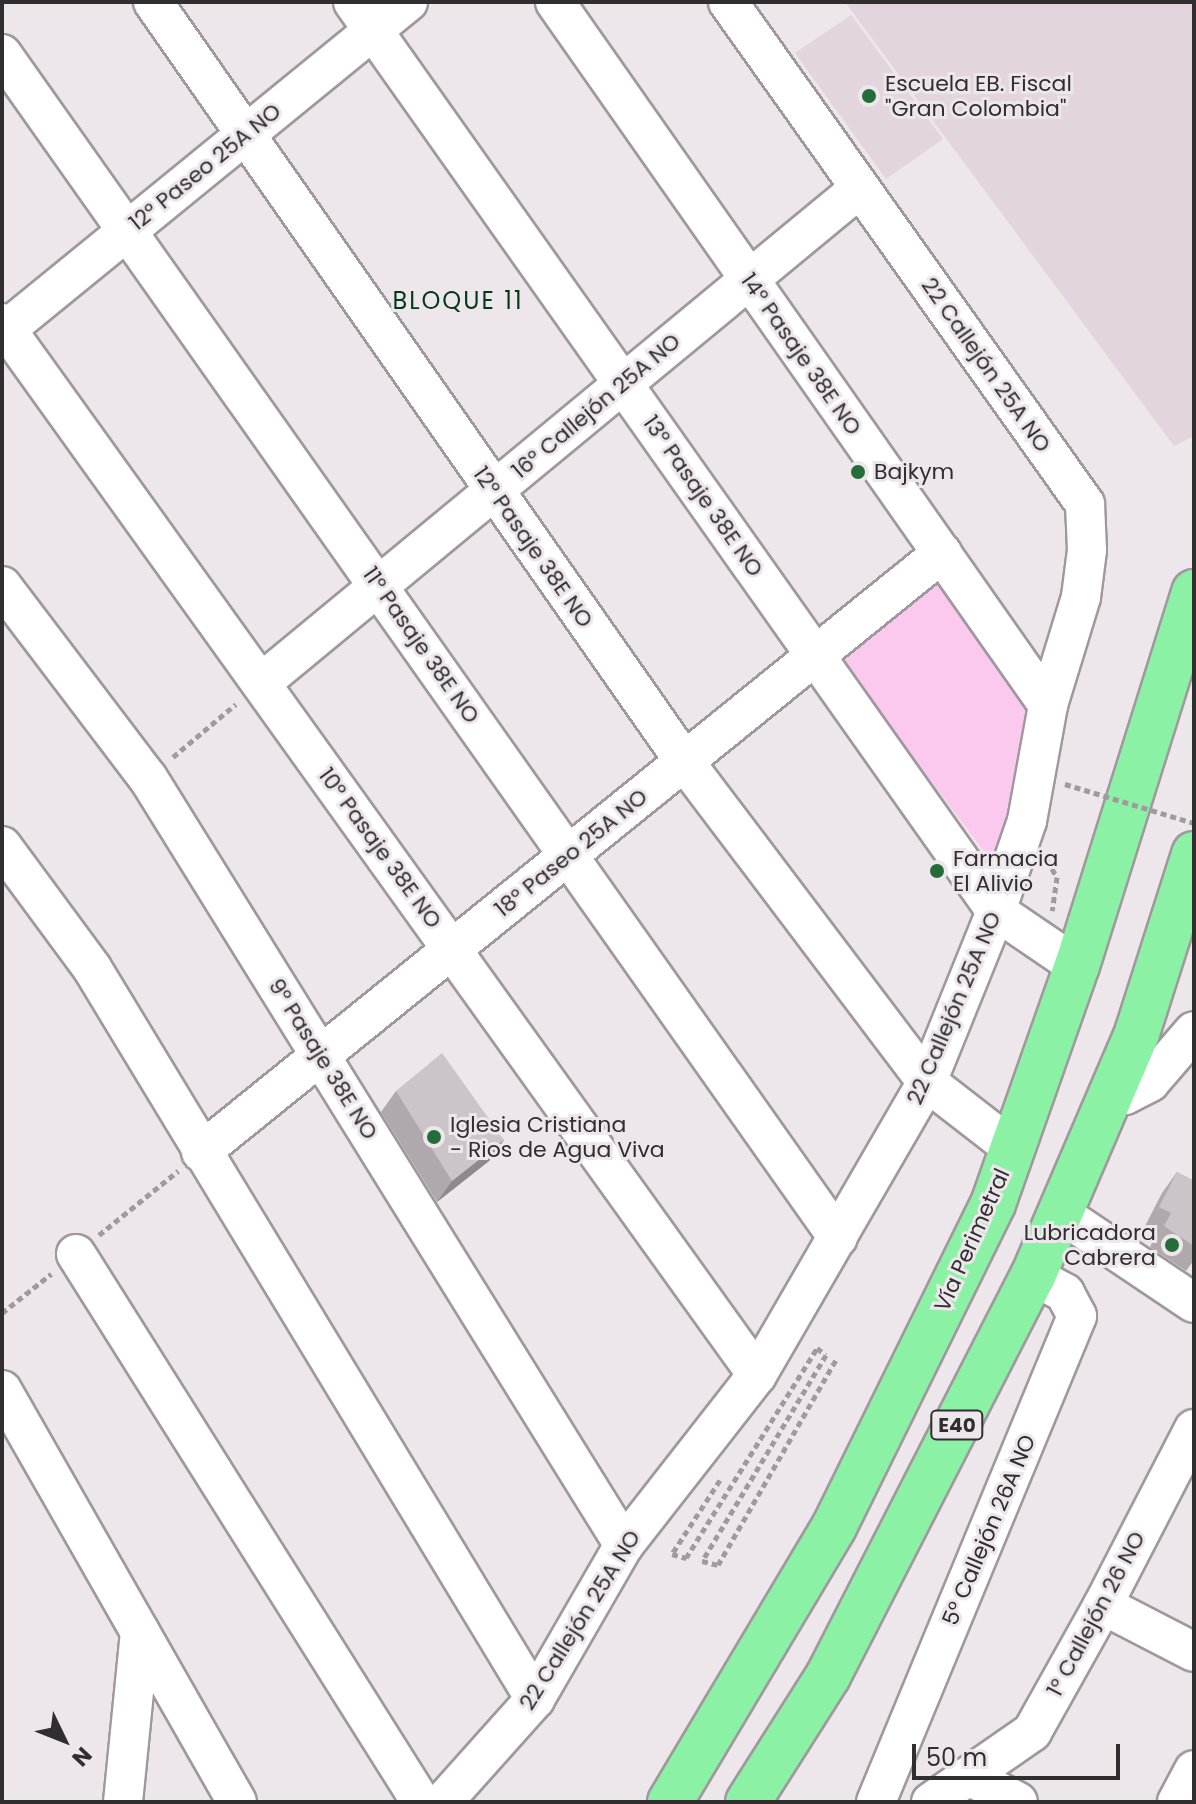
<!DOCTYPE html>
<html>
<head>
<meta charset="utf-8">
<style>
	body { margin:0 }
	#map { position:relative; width:1196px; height:1804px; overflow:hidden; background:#ede6eb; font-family:Poppins,sans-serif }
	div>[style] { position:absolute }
	.built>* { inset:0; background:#e2d5de }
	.green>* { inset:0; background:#fac9ed }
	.path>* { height:5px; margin-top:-2.5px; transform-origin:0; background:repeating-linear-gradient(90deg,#a09a9e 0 6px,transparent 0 10px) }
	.roads { filter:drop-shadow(2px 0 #9f989d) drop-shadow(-2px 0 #9f989d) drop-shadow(0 2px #9f989d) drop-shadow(0 -2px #9f989d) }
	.minor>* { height:38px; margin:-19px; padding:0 19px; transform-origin:19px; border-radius:19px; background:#fff }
	.highway>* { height:44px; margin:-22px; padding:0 22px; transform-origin:22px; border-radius:22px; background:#8bf1a4 }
	.path-bridge>* { height:5px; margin-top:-2.5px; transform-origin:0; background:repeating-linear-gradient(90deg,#a09a9e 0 6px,transparent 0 10px) }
	.wall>* { inset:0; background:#afa9ad }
	.shaded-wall>* { inset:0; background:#8e898d }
	.building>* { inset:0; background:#cbc4c9 }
	.dots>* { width:22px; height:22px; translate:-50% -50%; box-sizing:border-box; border:4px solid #ede6eb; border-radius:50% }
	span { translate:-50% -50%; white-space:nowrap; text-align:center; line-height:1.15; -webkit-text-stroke:6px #ede6eb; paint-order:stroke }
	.shield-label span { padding:2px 6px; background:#ede6eb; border:2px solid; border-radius:6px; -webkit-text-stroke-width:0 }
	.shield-label { font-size:20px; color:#312e30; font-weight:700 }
	.poi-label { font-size:22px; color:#312e30 }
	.left { translate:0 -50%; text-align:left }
	.right { translate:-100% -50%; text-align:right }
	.street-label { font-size:22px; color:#312e30 }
	.neighbourhood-label { font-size:24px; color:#023917; letter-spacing:2px }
	.frame { position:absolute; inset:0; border:4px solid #312e30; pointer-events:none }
	.north { position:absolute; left:24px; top:1700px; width:80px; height:80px; -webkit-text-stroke:6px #ede6eb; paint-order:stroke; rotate:133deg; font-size:22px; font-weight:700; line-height:32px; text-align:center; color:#312e30 }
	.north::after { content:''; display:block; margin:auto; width:28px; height:36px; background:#312e30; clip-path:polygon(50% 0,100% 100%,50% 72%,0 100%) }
	.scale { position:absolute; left:912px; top:1744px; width:208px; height:36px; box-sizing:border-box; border:4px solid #312e30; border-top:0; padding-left:10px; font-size:24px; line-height:28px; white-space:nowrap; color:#312e30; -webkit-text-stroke:6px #ede6eb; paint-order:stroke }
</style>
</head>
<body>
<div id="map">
	<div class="built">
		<div style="clip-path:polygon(845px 2px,1194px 2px,1194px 436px,1174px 446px)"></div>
		<div style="clip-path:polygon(851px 15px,943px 139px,886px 179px,795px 53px)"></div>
	</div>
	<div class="green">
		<div style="clip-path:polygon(935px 567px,1040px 707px,996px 867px,832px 650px)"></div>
	</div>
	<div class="path">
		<div style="left:173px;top:757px;width:82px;rotate:-40.1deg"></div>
		<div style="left:1047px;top:860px;width:20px;rotate:60deg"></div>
		<div style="left:1057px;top:877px;width:34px;rotate:98deg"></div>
		<div style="left:99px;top:1235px;width:102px;rotate:-39deg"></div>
		<div style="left:2px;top:1313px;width:63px;rotate:-38.5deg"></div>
		<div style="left:720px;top:1480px;width:88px;rotate:123deg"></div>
		<div style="left:672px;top:1554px;width:15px;rotate:16deg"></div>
		<div style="left:686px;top:1558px;width:248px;rotate:-58deg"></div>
		<div style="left:817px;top:1348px;width:11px;rotate:38deg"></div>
		<div style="left:826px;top:1355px;width:240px;rotate:121deg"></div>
		<div style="left:702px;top:1561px;width:16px;rotate:14deg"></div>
		<div style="left:718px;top:1565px;width:239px;rotate:-60.1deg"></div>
	</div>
	<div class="roads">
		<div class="minor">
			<div style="left:153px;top:2px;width:926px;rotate:55.02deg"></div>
			<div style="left:684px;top:761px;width:403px;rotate:52.9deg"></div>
			<div style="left:927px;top:1082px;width:108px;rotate:37.8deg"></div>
			<div style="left:353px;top:2px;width:1113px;rotate:54.73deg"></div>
			<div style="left:996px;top:911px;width:98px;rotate:34.2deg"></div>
			<div style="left:555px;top:2px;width:859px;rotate:54.96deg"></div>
			<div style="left:2px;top:54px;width:1449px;rotate:54.77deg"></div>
			<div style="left:2px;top:323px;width:1295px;rotate:54.33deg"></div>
			<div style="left:2px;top:333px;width:524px;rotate:-39.19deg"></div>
			<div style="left:2px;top:586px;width:241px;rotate:52.8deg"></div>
			<div style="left:148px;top:778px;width:903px;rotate:58.18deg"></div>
			<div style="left:261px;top:683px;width:777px;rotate:-39.57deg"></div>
			<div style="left:2px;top:846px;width:152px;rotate:53.6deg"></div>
			<div style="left:92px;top:968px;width:855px;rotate:58.78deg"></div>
			<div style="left:1110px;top:1098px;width:15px;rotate:-11deg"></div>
			<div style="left:1125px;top:1095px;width:28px;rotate:-27deg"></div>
			<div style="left:1150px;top:1082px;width:67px;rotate:-49.2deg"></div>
			<div style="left:201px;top:1152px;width:953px;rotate:-38.95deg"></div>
			<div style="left:1060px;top:1213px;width:161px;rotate:33.9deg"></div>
			<div style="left:76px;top:1254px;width:648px;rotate:57.81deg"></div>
			<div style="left:2px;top:1390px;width:474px;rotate:60.3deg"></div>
			<div style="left:1103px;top:1605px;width:102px;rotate:27.3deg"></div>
			<div style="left:971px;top:1777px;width:53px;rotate:28deg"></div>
			<div style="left:123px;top:1802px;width:171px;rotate:-84.3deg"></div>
			<div style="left:443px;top:1802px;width:138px;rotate:-48.2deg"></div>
			<div style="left:535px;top:1699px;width:178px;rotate:-60deg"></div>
			<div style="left:624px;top:1545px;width:216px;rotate:-52deg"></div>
			<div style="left:757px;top:1375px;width:339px;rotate:-59.9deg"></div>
			<div style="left:927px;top:1082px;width:184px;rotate:-68deg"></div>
			<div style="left:996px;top:911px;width:95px;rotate:-71deg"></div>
			<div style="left:1027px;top:821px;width:118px;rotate:-79.7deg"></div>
			<div style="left:1048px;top:705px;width:113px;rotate:-73deg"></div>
			<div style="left:1081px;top:597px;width:47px;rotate:-82.7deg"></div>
			<div style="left:1087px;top:550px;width:46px;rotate:-92.5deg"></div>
			<div style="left:1085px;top:504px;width:616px;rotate:-125.42deg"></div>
			<div style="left:876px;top:1802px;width:526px;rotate:-67.53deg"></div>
			<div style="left:1077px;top:1316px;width:26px;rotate:-118deg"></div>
			<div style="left:1065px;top:1293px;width:36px;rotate:-152deg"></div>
			<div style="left:931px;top:1802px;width:123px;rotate:-34.7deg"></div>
			<div style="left:1032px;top:1732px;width:145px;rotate:-60.8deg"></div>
			<div style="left:1103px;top:1605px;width:198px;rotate:-62.7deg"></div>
			<div style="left:1177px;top:1802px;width:36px;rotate:-62deg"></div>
		</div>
		<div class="highway">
			<div style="left:670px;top:1802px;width:320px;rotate:-59.2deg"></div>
			<div style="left:834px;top:1527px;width:360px;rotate:-63.8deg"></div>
			<div style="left:993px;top:1204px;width:252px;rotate:-70.6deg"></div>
			<div style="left:1077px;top:966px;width:392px;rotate:-72.6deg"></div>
			<div style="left:748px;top:1802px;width:149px;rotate:-57.6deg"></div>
			<div style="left:828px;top:1676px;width:449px;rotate:-62.9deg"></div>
			<div style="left:1033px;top:1276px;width:264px;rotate:-66.8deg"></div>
			<div style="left:1137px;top:1033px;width:188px;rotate:-72.3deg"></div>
		</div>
	</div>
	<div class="path-bridge">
		<div style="left:1065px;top:784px;width:135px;rotate:16.8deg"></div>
	</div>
	<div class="wall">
		<div style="clip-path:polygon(396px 1091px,504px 1140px,489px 1161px,437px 1202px,381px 1112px)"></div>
		<div style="clip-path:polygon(1177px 1172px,1194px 1181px,1194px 1260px,1186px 1271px,1150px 1247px,1156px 1234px,1144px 1228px,1162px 1193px)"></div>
	</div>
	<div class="shaded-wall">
		<div style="clip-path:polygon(504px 1140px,489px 1161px,437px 1202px,452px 1181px)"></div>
	</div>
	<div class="building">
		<div style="clip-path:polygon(442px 1053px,504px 1140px,452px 1181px,396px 1091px)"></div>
		<div style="clip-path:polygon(1177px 1172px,1194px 1181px,1194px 1246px,1164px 1226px,1171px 1213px,1159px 1207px)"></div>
	</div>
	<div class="dots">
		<div style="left:869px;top:96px;background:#246d3b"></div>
		<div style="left:858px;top:472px;background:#246d3b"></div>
		<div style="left:937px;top:871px;background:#246d3b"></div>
		<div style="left:434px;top:1137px;background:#246d3b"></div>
		<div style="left:1172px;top:1245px;background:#246d3b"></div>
	</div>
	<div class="shield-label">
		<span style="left:957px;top:1425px">E40</span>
	</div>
	<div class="poi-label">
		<span class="left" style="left:885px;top:96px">Escuela EB. Fiscal<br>"Gran Colombia"</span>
		<span class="left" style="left:874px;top:472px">Bajkym</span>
		<span class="left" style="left:953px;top:871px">Farmacia<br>El Alivio</span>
		<span class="left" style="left:450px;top:1137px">Iglesia Cristiana<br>- Rios de Agua Viva</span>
		<span class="right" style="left:1156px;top:1245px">Lubricadora<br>Cabrera</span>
	</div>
	<div class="street-label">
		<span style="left:205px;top:167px;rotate:-39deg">12° Paseo 25A NO</span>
		<span style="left:801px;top:354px;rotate:55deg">14° Pasaje 38E NO</span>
		<span style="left:986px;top:365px;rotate:55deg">22 Callejón 25A NO</span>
		<span style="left:596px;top:406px;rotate:-40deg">16° Callejón 25A NO</span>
		<span style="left:703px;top:496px;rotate:55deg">13° Pasaje 38E NO</span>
		<span style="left:533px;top:547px;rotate:55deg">12° Pasaje 38E NO</span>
		<span style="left:421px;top:645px;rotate:55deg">11° Pasaje 38E NO</span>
		<span style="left:380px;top:848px;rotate:54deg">10° Pasaje 38E NO</span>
		<span style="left:571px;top:853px;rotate:-39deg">18° Paseo 25A NO</span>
		<span style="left:954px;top:1008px;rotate:-67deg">22 Callejón 25A NO</span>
		<span style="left:323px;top:1059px;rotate:58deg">9° Pasaje 38E NO</span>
		<span style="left:972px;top:1240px;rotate:-66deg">Vía Perimetral</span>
		<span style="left:989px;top:1530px;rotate:-67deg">5° Callejón 26A NO</span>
		<span style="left:1096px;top:1614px;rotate:-62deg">1° Callejón 26 NO</span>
		<span style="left:580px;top:1620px;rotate:-58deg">22 Callejón 25A NO</span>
	</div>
	<div class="neighbourhood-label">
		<span style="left:458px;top:301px">BLOQUE 11</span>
	</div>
	<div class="frame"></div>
	<div class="north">N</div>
	<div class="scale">50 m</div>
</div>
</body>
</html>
